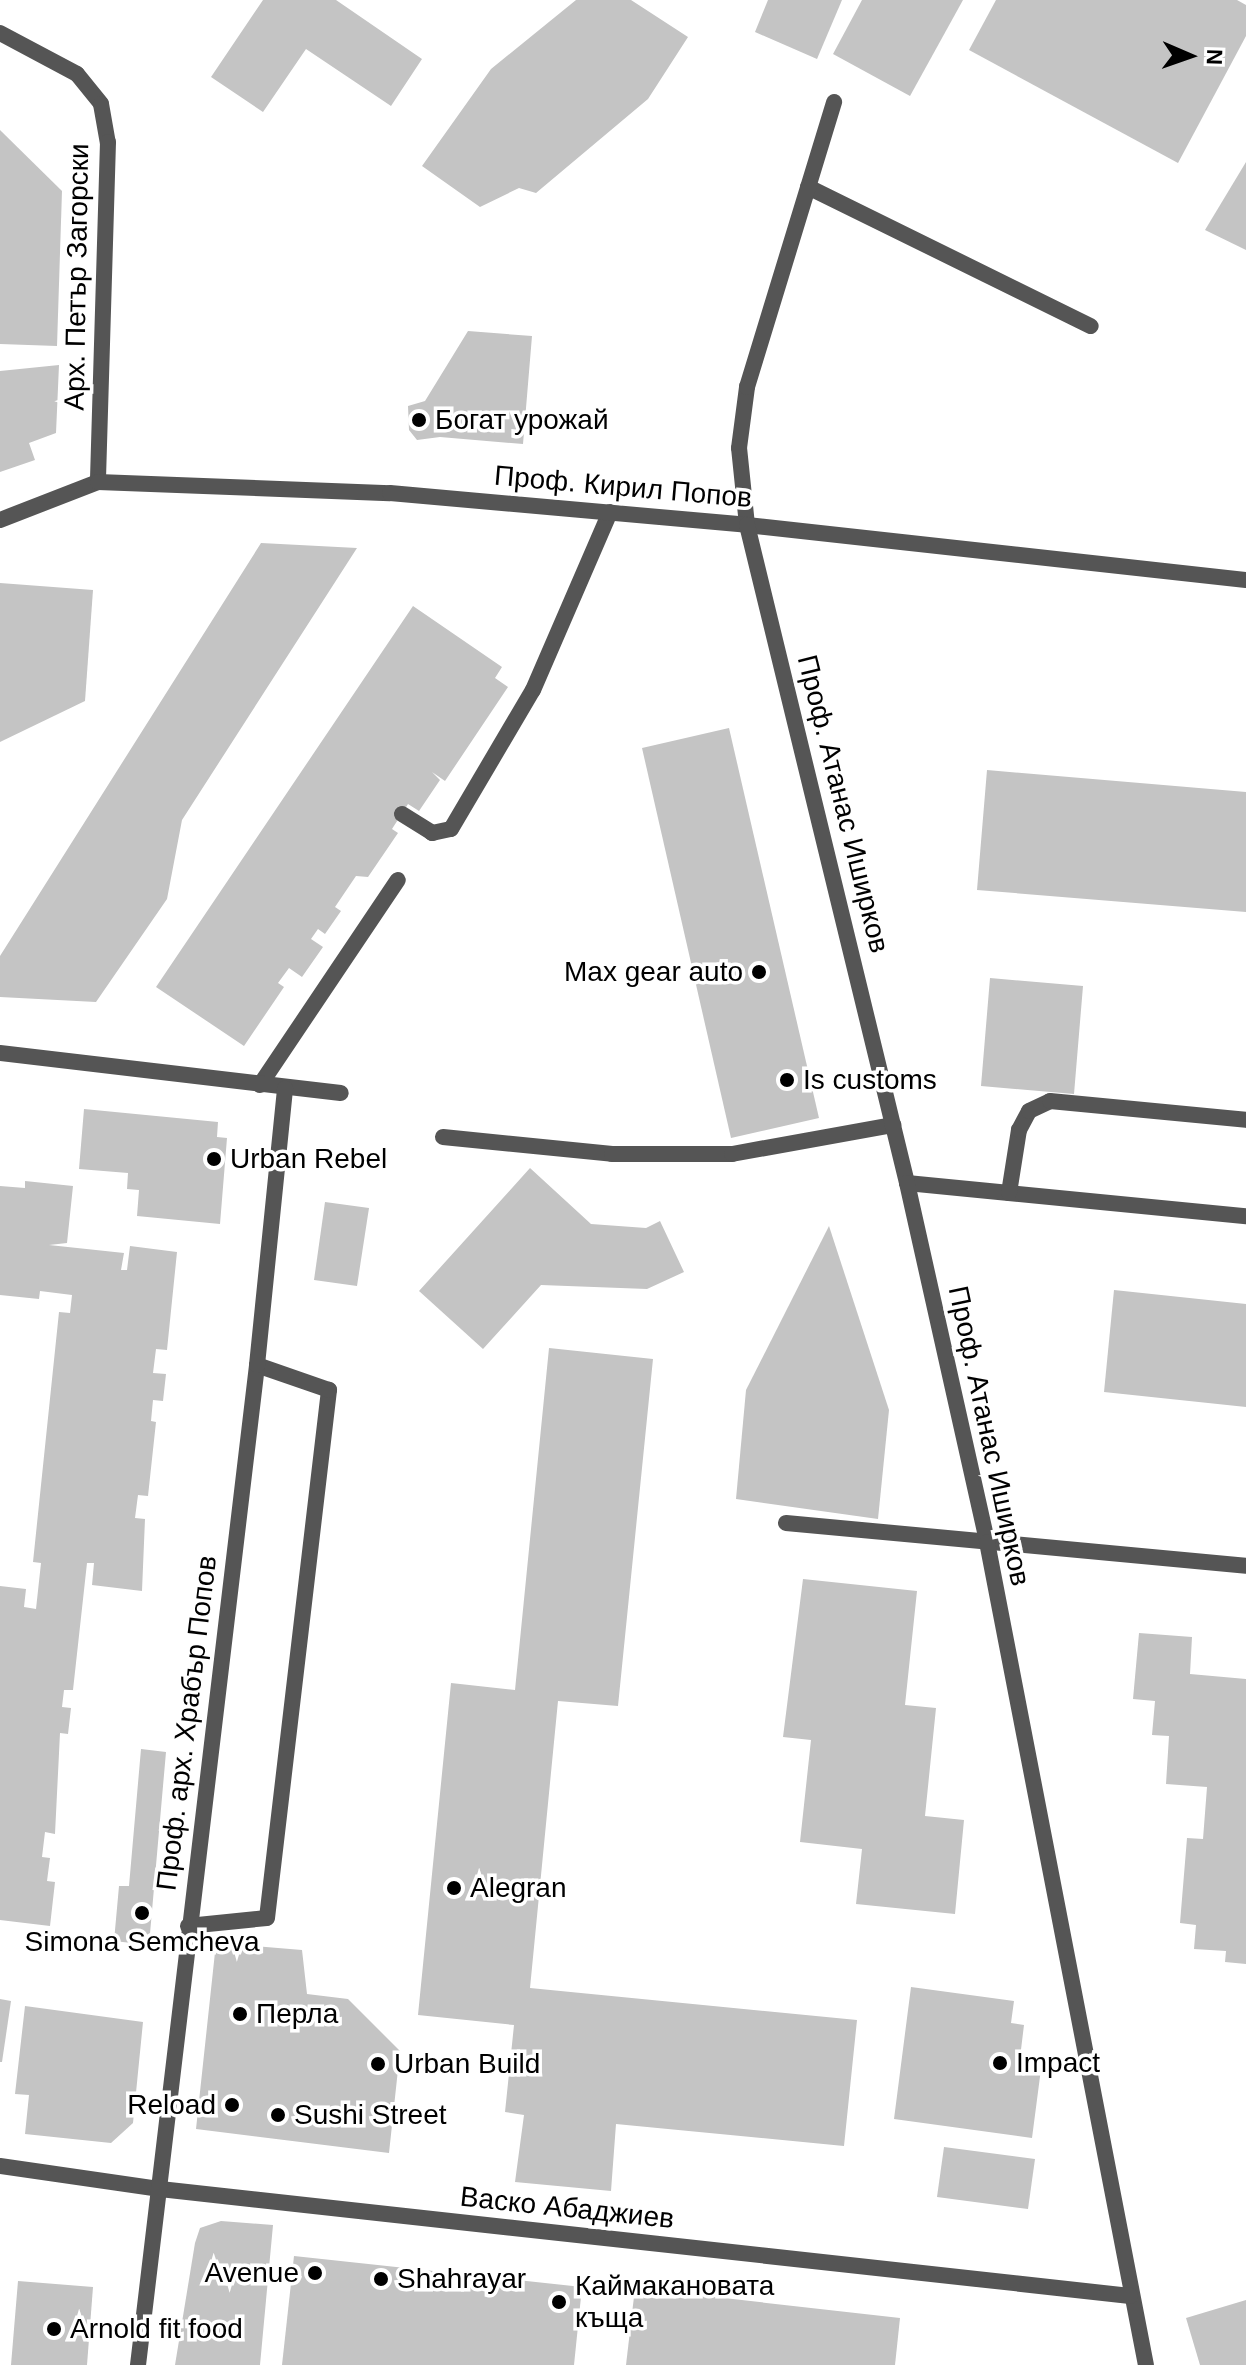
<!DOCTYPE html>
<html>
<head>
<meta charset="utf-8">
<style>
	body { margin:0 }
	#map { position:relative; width:1246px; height:2365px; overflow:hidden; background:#fff; font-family:Helvetica,sans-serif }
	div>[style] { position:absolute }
	.building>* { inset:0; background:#c4c4c4 }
	.lane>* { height:16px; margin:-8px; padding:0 8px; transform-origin:8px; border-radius:8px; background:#555 }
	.street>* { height:16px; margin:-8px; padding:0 8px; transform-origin:8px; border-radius:8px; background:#555 }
	.dots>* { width:22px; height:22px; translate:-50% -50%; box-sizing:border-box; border:4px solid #fff; border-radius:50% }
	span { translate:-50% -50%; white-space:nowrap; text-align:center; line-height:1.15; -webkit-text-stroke:7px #fff; paint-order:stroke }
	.street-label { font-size:28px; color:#000 }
	.poi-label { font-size:28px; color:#000 }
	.left { translate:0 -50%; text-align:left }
	.right { translate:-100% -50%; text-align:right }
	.north { position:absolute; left:1150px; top:16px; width:80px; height:80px; -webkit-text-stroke:6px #fff; paint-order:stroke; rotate:92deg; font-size:22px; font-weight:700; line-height:32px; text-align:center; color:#000 }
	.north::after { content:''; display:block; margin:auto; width:28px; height:36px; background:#000; clip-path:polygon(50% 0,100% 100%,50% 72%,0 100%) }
</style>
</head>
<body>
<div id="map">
	<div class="building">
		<div style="clip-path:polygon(263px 0,336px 0,422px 59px,391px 106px,306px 49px,263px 112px,211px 77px)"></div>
		<div style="clip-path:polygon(576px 0,631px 0,688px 37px,648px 99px,536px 193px,519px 188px,480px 207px,422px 166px,491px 69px)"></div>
		<div style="clip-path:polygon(768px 0,842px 0,817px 59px,755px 32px)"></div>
		<div style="clip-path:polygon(862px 0,963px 0,910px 96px,833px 54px)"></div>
		<div style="clip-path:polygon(996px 0,1237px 0,1246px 5px,1246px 36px,1178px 163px,969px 50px)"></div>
		<div style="clip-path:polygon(0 130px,62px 191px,57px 346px,0 344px)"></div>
		<div style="clip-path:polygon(1246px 162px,1246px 250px,1205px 230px)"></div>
		<div style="clip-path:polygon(468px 331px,532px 336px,523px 444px,440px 437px,417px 440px,409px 430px,408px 406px,425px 401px)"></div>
		<div style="clip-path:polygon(59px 365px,56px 433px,29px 443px,35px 460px,0 472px,0 371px)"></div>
		<div style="clip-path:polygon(261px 543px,357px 548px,182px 820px,167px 899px,96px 1002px,0 997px,0 956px)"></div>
		<div style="clip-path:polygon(0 583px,93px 590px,85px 701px,0 742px)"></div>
		<div style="clip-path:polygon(413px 606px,502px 667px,495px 678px,508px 687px,445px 781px,432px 772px,440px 780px,419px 811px,408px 804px,392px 829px,398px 833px,368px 877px,356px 876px,335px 907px,341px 911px,325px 934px,318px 929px,311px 939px,323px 947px,302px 977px,289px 968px,278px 983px,284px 987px,244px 1046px,156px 987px)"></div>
		<div style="clip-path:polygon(729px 728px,819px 1118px,731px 1138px,642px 748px)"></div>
		<div style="clip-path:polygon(987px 770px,1246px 792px,1246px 912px,977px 890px)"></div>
		<div style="clip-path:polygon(990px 978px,1083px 986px,1074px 1094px,981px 1086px)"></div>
		<div style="clip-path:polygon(84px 1109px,218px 1122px,217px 1137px,227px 1138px,220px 1224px,137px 1216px,139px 1190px,127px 1189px,128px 1173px,79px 1169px)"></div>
		<div style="clip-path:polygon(530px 1168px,591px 1224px,646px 1228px,660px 1221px,684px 1272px,647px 1289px,541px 1285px,483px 1349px,419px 1291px)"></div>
		<div style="clip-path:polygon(25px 1181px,73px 1186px,67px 1243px,49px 1245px,124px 1253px,121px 1270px,127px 1270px,130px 1246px,177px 1252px,167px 1350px,156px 1349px,153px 1373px,166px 1374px,163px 1401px,153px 1400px,151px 1421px,156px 1422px,148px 1496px,138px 1495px,135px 1518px,145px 1519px,142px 1591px,92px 1585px,94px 1563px,87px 1563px,73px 1690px,64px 1690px,62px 1707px,71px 1708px,68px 1734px,60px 1733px,55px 1834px,45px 1832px,42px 1857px,50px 1858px,47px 1881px,55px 1882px,50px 1926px,0 1920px,0 1586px,26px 1589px,24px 1607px,36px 1609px,41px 1563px,33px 1562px,59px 1312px,70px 1313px,72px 1295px,40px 1291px,39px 1299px,0 1295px,0 1186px,25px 1188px)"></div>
		<div style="clip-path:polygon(325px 1202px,369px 1208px,357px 1286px,314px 1280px)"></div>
		<div style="clip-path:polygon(829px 1226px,889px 1410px,878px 1519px,736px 1499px,746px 1390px)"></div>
		<div style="clip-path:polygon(1114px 1290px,1246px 1304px,1246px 1407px,1104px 1392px)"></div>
		<div style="clip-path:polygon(549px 1348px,653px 1359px,618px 1706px,558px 1701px,530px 1988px,857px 2020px,844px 2146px,616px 2124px,611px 2191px,515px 2182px,524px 2115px,505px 2112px,514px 2025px,418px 2015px,451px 1683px,515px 1690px)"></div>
		<div style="clip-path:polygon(803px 1579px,917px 1591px,905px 1705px,936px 1708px,925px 1816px,964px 1820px,955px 1914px,856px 1904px,862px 1849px,800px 1842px,811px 1740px,783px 1737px)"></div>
		<div style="clip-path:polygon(1139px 1633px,1192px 1637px,1190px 1674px,1246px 1679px,1246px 1964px,1225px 1962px,1226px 1951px,1194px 1949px,1196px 1925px,1180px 1923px,1187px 1838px,1203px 1839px,1207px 1787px,1166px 1784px,1169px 1736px,1152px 1735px,1155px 1701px,1133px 1699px)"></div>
		<div style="clip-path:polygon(141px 1749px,166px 1752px,149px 1945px,114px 1941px,119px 1886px,129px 1886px)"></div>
		<div style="clip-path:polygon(216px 1943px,302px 1950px,307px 1994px,348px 1999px,400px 2051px,389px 2153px,196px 2129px)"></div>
		<div style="clip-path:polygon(911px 1987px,1014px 2001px,1011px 2023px,1024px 2025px,1019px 2066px,1041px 2069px,1032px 2138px,894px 2119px)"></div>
		<div style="clip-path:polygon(0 1999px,11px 2001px,2px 2062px,0 2062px)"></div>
		<div style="clip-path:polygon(25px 2006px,143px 2022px,133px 2123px,111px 2143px,25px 2134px,29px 2095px,15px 2094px)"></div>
		<div style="clip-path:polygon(944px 2147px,1035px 2159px,1028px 2209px,937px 2197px)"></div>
		<div style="clip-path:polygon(221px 2221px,273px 2225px,260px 2365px,175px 2365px,195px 2243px,200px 2228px)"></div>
		<div style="clip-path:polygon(294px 2256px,582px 2287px,574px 2365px,282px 2365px)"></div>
		<div style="clip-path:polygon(18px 2281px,93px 2287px,87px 2365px,11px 2365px)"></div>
		<div style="clip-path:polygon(635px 2288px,900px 2318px,895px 2365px,626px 2365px)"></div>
		<div style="clip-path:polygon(1246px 2300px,1246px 2365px,1200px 2365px,1186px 2318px)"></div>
	</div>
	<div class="lane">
		<div style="left:808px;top:187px;width:315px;rotate:26.2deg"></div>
		<div style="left:747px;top:525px;width:77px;rotate:-95.9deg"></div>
		<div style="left:739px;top:448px;width:62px;rotate:-82.5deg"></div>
		<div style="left:747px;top:387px;width:298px;rotate:-73deg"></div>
		<div style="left:402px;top:814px;width:36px;rotate:32deg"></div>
		<div style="left:432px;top:833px;width:19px;rotate:-12deg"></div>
		<div style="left:451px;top:829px;width:161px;rotate:-59.5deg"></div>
		<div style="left:533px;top:690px;width:194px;rotate:-66.6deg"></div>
		<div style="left:260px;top:1085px;width:247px;rotate:-56.1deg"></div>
		<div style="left:443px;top:1137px;width:170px;rotate:5.7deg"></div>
		<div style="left:612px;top:1154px;width:120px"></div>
		<div style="left:732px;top:1154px;width:164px;rotate:-10.2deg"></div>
		<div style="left:907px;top:1183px;width:341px;rotate:5.6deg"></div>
		<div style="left:1009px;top:1193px;width:64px;rotate:-81deg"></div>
		<div style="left:1019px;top:1130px;width:21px;rotate:-62deg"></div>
		<div style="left:1029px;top:1111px;width:23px;rotate:-25deg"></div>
		<div style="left:1050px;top:1101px;width:197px;rotate:5.5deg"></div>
		<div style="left:786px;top:1523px;width:462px;rotate:5.3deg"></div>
		<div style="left:188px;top:1926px;width:79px;rotate:-5.8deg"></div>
		<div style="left:267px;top:1918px;width:532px;rotate:-83.3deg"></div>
		<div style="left:329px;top:1390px;width:76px;rotate:-160.9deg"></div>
	</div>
	<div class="street">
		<div style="left:0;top:33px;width:87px;rotate:28deg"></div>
		<div style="left:77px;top:74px;width:38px;rotate:51deg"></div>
		<div style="left:101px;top:104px;width:39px;rotate:80deg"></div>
		<div style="left:108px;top:142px;width:340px;rotate:91.7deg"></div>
		<div style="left:0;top:520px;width:105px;rotate:-21.2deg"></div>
		<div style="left:98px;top:482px;width:292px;rotate:2.2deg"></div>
		<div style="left:390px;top:493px;width:358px;rotate:5.1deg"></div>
		<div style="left:747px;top:525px;width:502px;rotate:6.29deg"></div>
		<div style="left:747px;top:525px;width:677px;rotate:76.33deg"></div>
		<div style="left:907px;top:1183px;width:368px;rotate:77.4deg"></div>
		<div style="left:987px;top:1542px;width:838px;rotate:79.07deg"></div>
		<div style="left:0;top:1053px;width:343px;rotate:6.7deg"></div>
		<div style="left:0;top:2166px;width:162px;rotate:8.2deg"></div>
		<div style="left:160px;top:2189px;width:976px;rotate:6.29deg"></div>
		<div style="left:138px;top:2365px;width:1007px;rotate:-83.21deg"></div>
		<div style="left:257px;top:1365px;width:278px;rotate:-84.2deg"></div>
	</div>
	<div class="dots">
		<div style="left:419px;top:420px;background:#000"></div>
		<div style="left:759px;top:972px;background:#000"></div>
		<div style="left:787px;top:1080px;background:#000"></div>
		<div style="left:214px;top:1159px;background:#000"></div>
		<div style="left:454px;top:1888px;background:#000"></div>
		<div style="left:142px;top:1913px;background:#000"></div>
		<div style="left:240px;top:2014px;background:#000"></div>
		<div style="left:1000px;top:2063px;background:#000"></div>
		<div style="left:378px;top:2064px;background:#000"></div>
		<div style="left:232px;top:2105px;background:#000"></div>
		<div style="left:278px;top:2115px;background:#000"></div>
		<div style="left:315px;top:2273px;background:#000"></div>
		<div style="left:381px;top:2279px;background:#000"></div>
		<div style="left:559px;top:2302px;background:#000"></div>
		<div style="left:54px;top:2329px;background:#000"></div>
	</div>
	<div class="street-label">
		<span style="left:77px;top:277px;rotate:-89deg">Арх. Петър Загорски</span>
		<span style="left:623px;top:487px;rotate:5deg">Проф. Кирил Попов</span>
		<span style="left:843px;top:804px;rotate:76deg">Проф. Атанас Иширков</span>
		<span style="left:989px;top:1436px;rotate:78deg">Проф. Атанас Иширков</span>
		<span style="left:187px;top:1723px;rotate:-83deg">Проф. арх. Храбър Попов</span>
		<span style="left:567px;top:2208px;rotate:6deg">Васко Абаджиев</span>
	</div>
	<div class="poi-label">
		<span class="left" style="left:435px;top:420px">Богат урожай</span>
		<span class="right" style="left:743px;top:972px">Max gear auto</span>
		<span class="left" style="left:803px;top:1080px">Is customs</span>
		<span class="left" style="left:230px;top:1159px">Urban Rebel</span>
		<span class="left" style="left:470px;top:1888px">Alegran</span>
		<span style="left:142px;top:1942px">Simona Semcheva</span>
		<span class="left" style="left:256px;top:2014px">Перла</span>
		<span class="left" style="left:1016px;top:2063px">Impact</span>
		<span class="left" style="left:394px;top:2064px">Urban Build</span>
		<span class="right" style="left:216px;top:2105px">Reload</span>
		<span class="left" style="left:294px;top:2115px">Sushi Street</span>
		<span class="right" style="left:299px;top:2273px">Avenue</span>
		<span class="left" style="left:397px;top:2279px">Shahrayar</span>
		<span class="left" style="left:575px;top:2302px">Каймакановата<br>къща</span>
		<span class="left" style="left:70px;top:2329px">Arnold fit food</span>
	</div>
	<div class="north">N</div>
</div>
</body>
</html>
